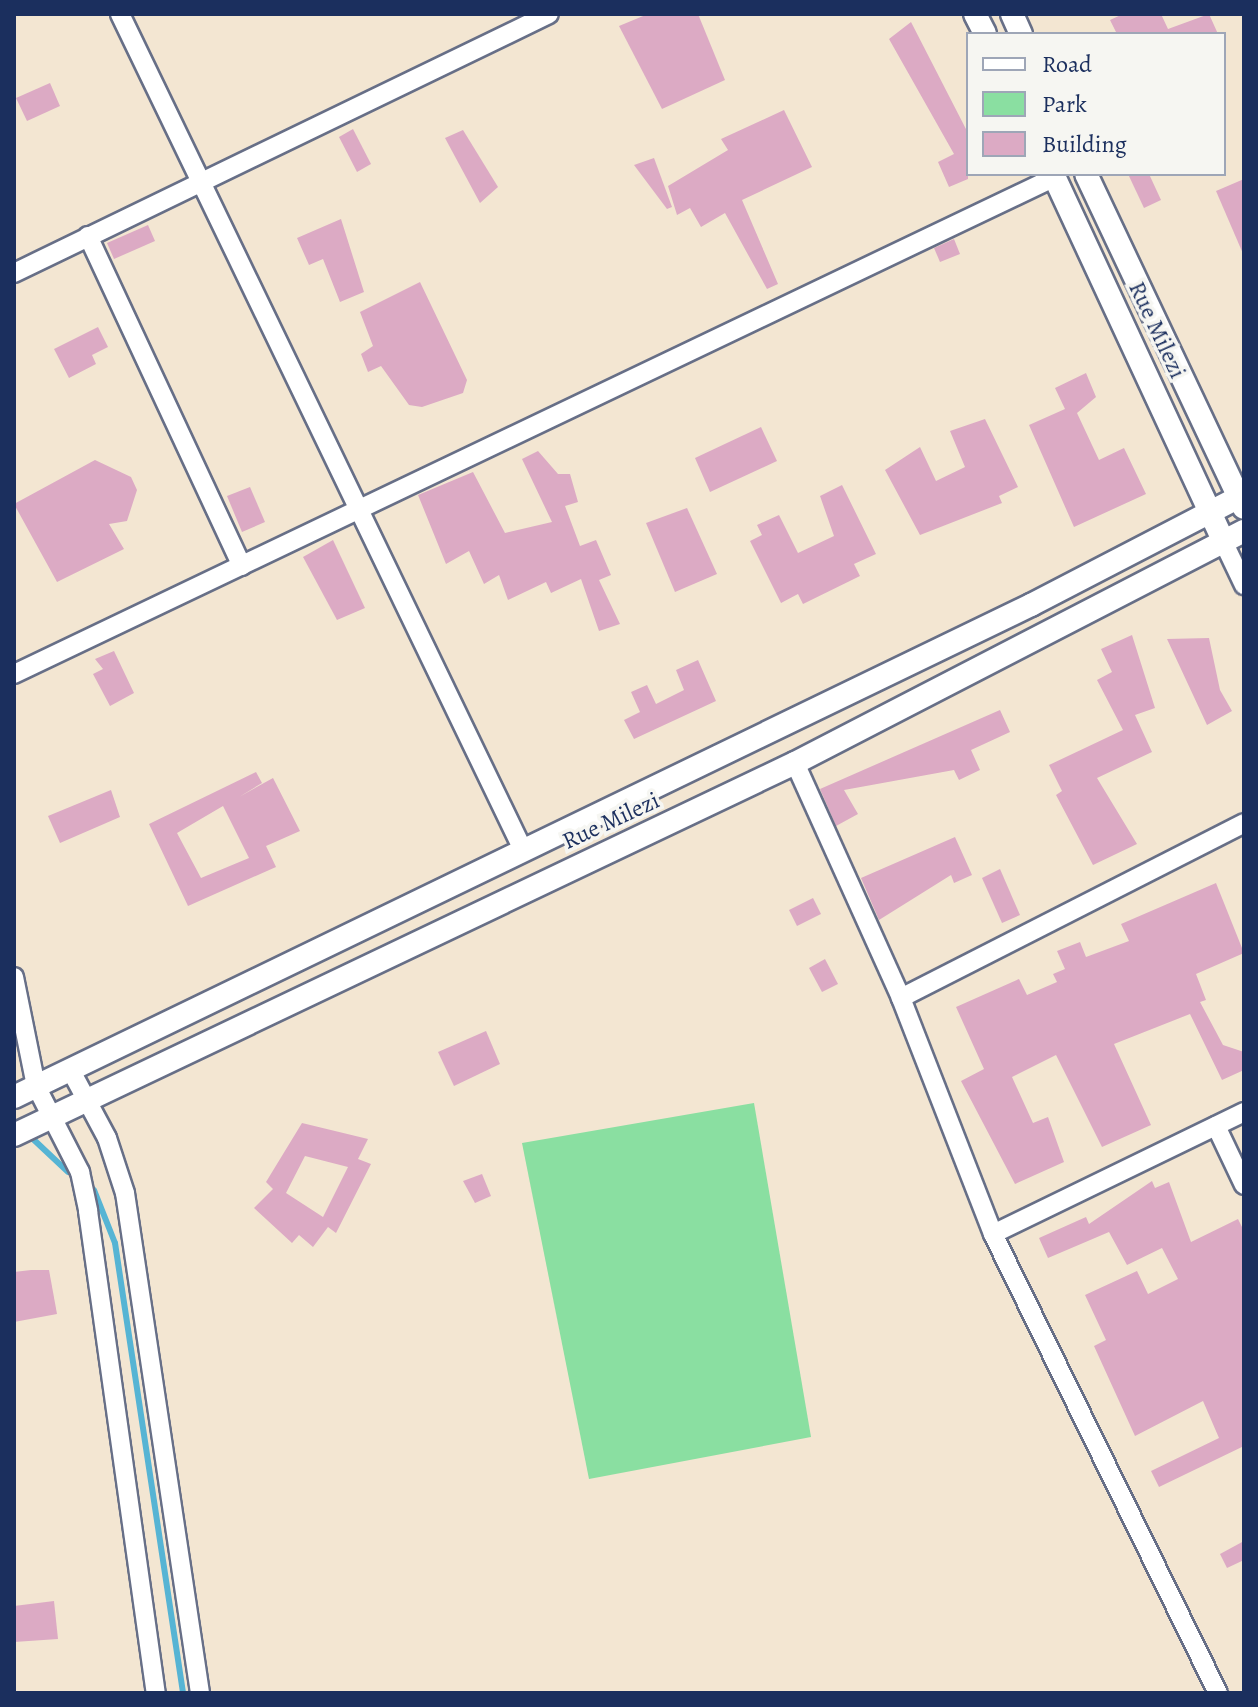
<!DOCTYPE html>
<html>
<head>
<meta charset="utf-8">
<style>
	body { margin:0 }
	#map { position:relative; width:1258px; height:1707px; overflow:hidden; background:#f3e6d2; font-family:Alegreya,serif }
	div>[style] { position:absolute }
	.green>* { inset:0; background:#8adfa1 }
	.stream>* { height:6px; margin:-3px; padding:0 3px; transform-origin:3px; border-radius:3px; background:#56b4d4 }
	.building>* { inset:0; background:#dcaac4 }
	.roads { filter:drop-shadow(2px 0 #676f87) drop-shadow(-2px 0 #676f87) drop-shadow(0 2px #676f87) drop-shadow(0 -2px #676f87) }
	.minor>* { height:18px; margin:-9px; padding:0 9px; transform-origin:9px; border-radius:9px; background:#fff }
	.tertiary>* { height:22px; margin:-11px; padding:0 11px; transform-origin:11px; border-radius:11px; background:#fff }
	span { translate:-50% -50%; white-space:nowrap; text-align:center; line-height:1.15; -webkit-text-stroke:7px #f6f6f2; paint-order:stroke }
	.street-label { font-size:24px; color:#1b2f5e }
	.frame { position:absolute; inset:0; border:16px solid #1b2f5e; pointer-events:none }
	.legend { position:absolute; left:966px; top:32px; width:260px; height:144px; box-sizing:border-box; background:#f6f6f2; border:2px solid #9ea6b7; margin:0; padding:10px 14px; list-style:none; font-size:24px; color:#1b2f5e }
	.legend li { display:flex; align-items:center; gap:16px; height:40px }
	.legend b { width:40px; border:2px solid #9ea6b7 }
</style>
</head>
<body>
<div id="map">
	<div class="green">
		<div style="clip-path:polygon(754px 1103px,811px 1437px,589px 1479px,522px 1143px)"></div>
	</div>
	<div class="stream">
		<div style="left:33px;top:1139px;width:48px;rotate:43.3deg"></div>
		<div style="left:94px;top:1190px;width:57px;rotate:68.4deg"></div>
		<div style="left:115px;top:1243px;width:455px;rotate:81.4deg"></div>
	</div>
	<div class="building">
		<div style="clip-path:polygon(648px 14px,698px 14px,725px 80px,662px 109px,619px 26px)"></div>
		<div style="clip-path:polygon(1123px 14px,1161px 14px,1168px 29px,1209px 14px,1218px 34px,1117px 34px,1110px 20px)"></div>
		<div style="clip-path:polygon(911px 22px,968px 133px,968px 179px,949px 187px,938px 162px,954px 154px,889px 39px)"></div>
		<div style="clip-path:polygon(50px 83px,60px 106px,27px 121px,16px 98px)"></div>
		<div style="clip-path:polygon(784px 110px,812px 167px,742px 200px,778px 284px,767px 289px,725px 213px,701px 227px,690px 208px,677px 215px,668px 186px,728px 150px,721px 139px)"></div>
		<div style="clip-path:polygon(353px 129px,371px 164px,357px 172px,339px 137px)"></div>
		<div style="clip-path:polygon(463px 130px,498px 187px,480px 203px,445px 138px)"></div>
		<div style="clip-path:polygon(654px 158px,672px 207px,667px 209px,634px 165px)"></div>
		<div style="clip-path:polygon(1128px 174px,1149px 174px,1161px 200px,1144px 208px)"></div>
		<div style="clip-path:polygon(1244px 179px,1244px 256px,1216px 191px)"></div>
		<div style="clip-path:polygon(341px 219px,364px 292px,340px 302px,323px 259px,309px 265px,297px 238px)"></div>
		<div style="clip-path:polygon(148px 225px,155px 241px,114px 259px,107px 243px)"></div>
		<div style="clip-path:polygon(954px 239px,960px 254px,940px 262px,934px 248px)"></div>
		<div style="clip-path:polygon(420px 282px,467px 380px,463px 393px,422px 407px,409px 405px,381px 366px,368px 372px,361px 354px,373px 346px,360px 312px)"></div>
		<div style="clip-path:polygon(98px 327px,108px 347px,92px 355px,96px 364px,69px 378px,54px 349px)"></div>
		<div style="clip-path:polygon(1086px 373px,1096px 397px,1077px 413px,1099px 460px,1124px 448px,1146px 494px,1074px 527px,1029px 425px,1065px 409px,1055px 388px)"></div>
		<div style="clip-path:polygon(985px 419px,1018px 487px,999px 496px,1002px 503px,920px 535px,885px 470px,920px 447px,936px 481px,965px 467px,950px 431px)"></div>
		<div style="clip-path:polygon(761px 427px,777px 461px,710px 492px,695px 458px)"></div>
		<div style="clip-path:polygon(538px 451px,558px 474px,570px 474px,578px 502px,565px 506px,580px 546px,596px 540px,611px 575px,599px 580px,620px 624px,599px 631px,581px 579px,551px 593px,546px 582px,508px 600px,499px 575px,484px 584px,469px 551px,446px 564px,418px 495px,473px 472px,505px 533px,552px 522px,522px 459px)"></div>
		<div style="clip-path:polygon(95px 460px,131px 477px,137px 490px,127px 521px,109px 524px,124px 549px,57px 582px,14px 504px)"></div>
		<div style="clip-path:polygon(842px 485px,876px 554px,854px 564px,860px 576px,803px 604px,798px 594px,781px 603px,750px 541px,762px 535px,757px 525px,779px 515px,798px 553px,834px 536px,820px 496px)"></div>
		<div style="clip-path:polygon(250px 487px,265px 522px,242px 532px,227px 496px)"></div>
		<div style="clip-path:polygon(687px 508px,717px 574px,675px 592px,646px 523px)"></div>
		<div style="clip-path:polygon(333px 540px,365px 608px,337px 620px,303px 557px)"></div>
		<div style="clip-path:polygon(1132px 635px,1155px 708px,1135px 715px,1152px 752px,1097px 778px,1137px 844px,1093px 865px,1056px 795px,1062px 791px,1049px 765px,1123px 730px,1097px 680px,1112px 672px,1101px 649px)"></div>
		<div style="clip-path:polygon(1209px 638px,1220px 690px,1232px 711px,1207px 725px,1167px 639px)"></div>
		<div style="clip-path:polygon(114px 651px,134px 693px,110px 706px,93px 674px,103px 669px,95px 659px)"></div>
		<div style="clip-path:polygon(698px 660px,716px 701px,634px 739px,624px 720px,640px 712px,631px 692px,647px 685px,656px 704px,684px 690px,676px 670px)"></div>
		<div style="clip-path:polygon(1000px 710px,1010px 732px,971px 750px,980px 770px,959px 780px,954px 770px,844px 790px,858px 814px,836px 826px,820px 789px)"></div>
		<div style="clip-path:polygon(evenodd,256px 772px,262px 783px,239px 797px,273px 778px,300px 831px,266px 846px,276px 867px,188px 906px,149px 824px,256px 772px,223px 806px,249px 858px,201px 878px,177px 833px,223px 806px)"></div>
		<div style="clip-path:polygon(111px 790px,120px 817px,60px 843px,48px 816px)"></div>
		<div style="clip-path:polygon(955px 837px,972px 875px,954px 883px,951px 875px,879px 920px,861px 878px)"></div>
		<div style="clip-path:polygon(1000px 869px,1020px 915px,1002px 923px,982px 878px)"></div>
		<div style="clip-path:polygon(1216px 883px,1244px 953px,1196px 974px,1206px 1000px,1200px 1002px,1223px 1045px,1244px 1052px,1244px 1070px,1222px 1080px,1190px 1014px,1114px 1044px,1151px 1125px,1102px 1147px,1056px 1055px,1012px 1077px,1033px 1123px,1048px 1117px,1064px 1162px,1015px 1184px,961px 1081px,984px 1069px,956px 1007px,1019px 979px,1027px 995px,1057px 982px,1053px 974px,1065px 969px,1057px 951px,1080px 942px,1086px 957px,1129px 941px,1121px 924px)"></div>
		<div style="clip-path:polygon(813px 898px,821px 914px,797px 926px,789px 910px)"></div>
		<div style="clip-path:polygon(825px 959px,838px 984px,822px 992px,809px 968px)"></div>
		<div style="clip-path:polygon(486px 1031px,500px 1064px,454px 1086px,438px 1052px)"></div>
		<div style="clip-path:polygon(evenodd,302px 1123px,368px 1139px,358px 1159px,371px 1164px,336px 1233px,328px 1227px,313px 1247px,299px 1235px,292px 1243px,254px 1208px,273px 1189px,266px 1182px,302px 1123px,305px 1156px,348px 1167px,323px 1217px,286px 1193px,305px 1156px)"></div>
		<div style="clip-path:polygon(482px 1174px,491px 1196px,475px 1203px,463px 1181px)"></div>
		<div style="clip-path:polygon(1152px 1181px,1155px 1188px,1169px 1182px,1191px 1242px,1238px 1219px,1244px 1231px,1244px 1446px,1159px 1487px,1151px 1471px,1219px 1438px,1203px 1401px,1135px 1436px,1094px 1346px,1106px 1340px,1085px 1295px,1137px 1271px,1148px 1294px,1178px 1279px,1162px 1248px,1127px 1265px,1109px 1232px,1048px 1258px,1039px 1238px,1086px 1217px,1089px 1224px)"></div>
		<div style="clip-path:polygon(31px 1270px,49px 1270px,57px 1314px,14px 1322px,14px 1272px)"></div>
		<div style="clip-path:polygon(1244px 1541px,1244px 1560px,1227px 1568px,1220px 1554px)"></div>
		<div style="clip-path:polygon(54px 1601px,58px 1639px,14px 1642px,14px 1606px)"></div>
	</div>
	<div class="roads">
		<div class="minor">
			<div style="left:120px;top:14px;width:928px;rotate:64.26deg"></div>
			<div style="left:88px;top:236px;width:364px;rotate:65deg"></div>
			<div style="left:14px;top:273px;width:594px;rotate:-25.83deg"></div>
			<div style="left:1223px;top:541px;width:49px;rotate:64.5deg"></div>
			<div style="left:14px;top:674px;width:1154px;rotate:-25.52deg"></div>
			<div style="left:795px;top:763px;width:258px;rotate:65.7deg"></div>
			<div style="left:901px;top:998px;width:253px;rotate:68.7deg"></div>
			<div style="left:993px;top:1234px;width:511px;rotate:63.89deg"></div>
			<div style="left:14px;top:977px;width:111px;rotate:78.6deg"></div>
			<div style="left:36px;top:1086px;width:97px;rotate:62.9deg"></div>
			<div style="left:80px;top:1172px;width:40px;rotate:78deg"></div>
			<div style="left:88px;top:1211px;width:487px;rotate:82deg"></div>
			<div style="left:901px;top:998px;width:385px;rotate:-27deg"></div>
			<div style="left:70px;top:1069px;width:78px;rotate:61.8deg"></div>
			<div style="left:107px;top:1138px;width:58px;rotate:71.9deg"></div>
			<div style="left:125px;top:1193px;width:506px;rotate:81.47deg"></div>
			<div style="left:1216px;top:1126px;width:65px;rotate:64.6deg"></div>
			<div style="left:993px;top:1234px;width:279px;rotate:-25.9deg"></div>
		</div>
		<div class="tertiary">
			<div style="left:975px;top:14px;width:22px;rotate:63deg"></div>
			<div style="left:1012px;top:14px;width:22px;rotate:66deg"></div>
			<div style="left:1053px;top:174px;width:404px;rotate:65.1deg"></div>
			<div style="left:1086px;top:174px;width:369px;rotate:64.7deg"></div>
			<div style="left:14px;top:1097px;width:1130px;rotate:-25.82deg"></div>
			<div style="left:1031px;top:605px;width:234px;rotate:-27.4deg"></div>
			<div style="left:14px;top:1135px;width:865px;rotate:-25.47deg"></div>
			<div style="left:795px;top:763px;width:505px;rotate:-27.33deg"></div>
		</div>
	</div>
	<div class="street-label">
		<span style="left:1157px;top:330px;rotate:65deg">Rue Milezi</span>
		<span style="left:611px;top:821px;rotate:-25deg">Rue Milezi</span>
	</div>
	<div class="frame"></div>
	<ul class="legend">
	<li><b style="height:10px;background:#fff"></b>Road</li>
	<li><b style="height:22px;background:#8adfa1"></b>Park</li>
	<li><b style="height:22px;background:#dcaac4"></b>Building</li>
	</ul>
</div>
</body>
</html>
